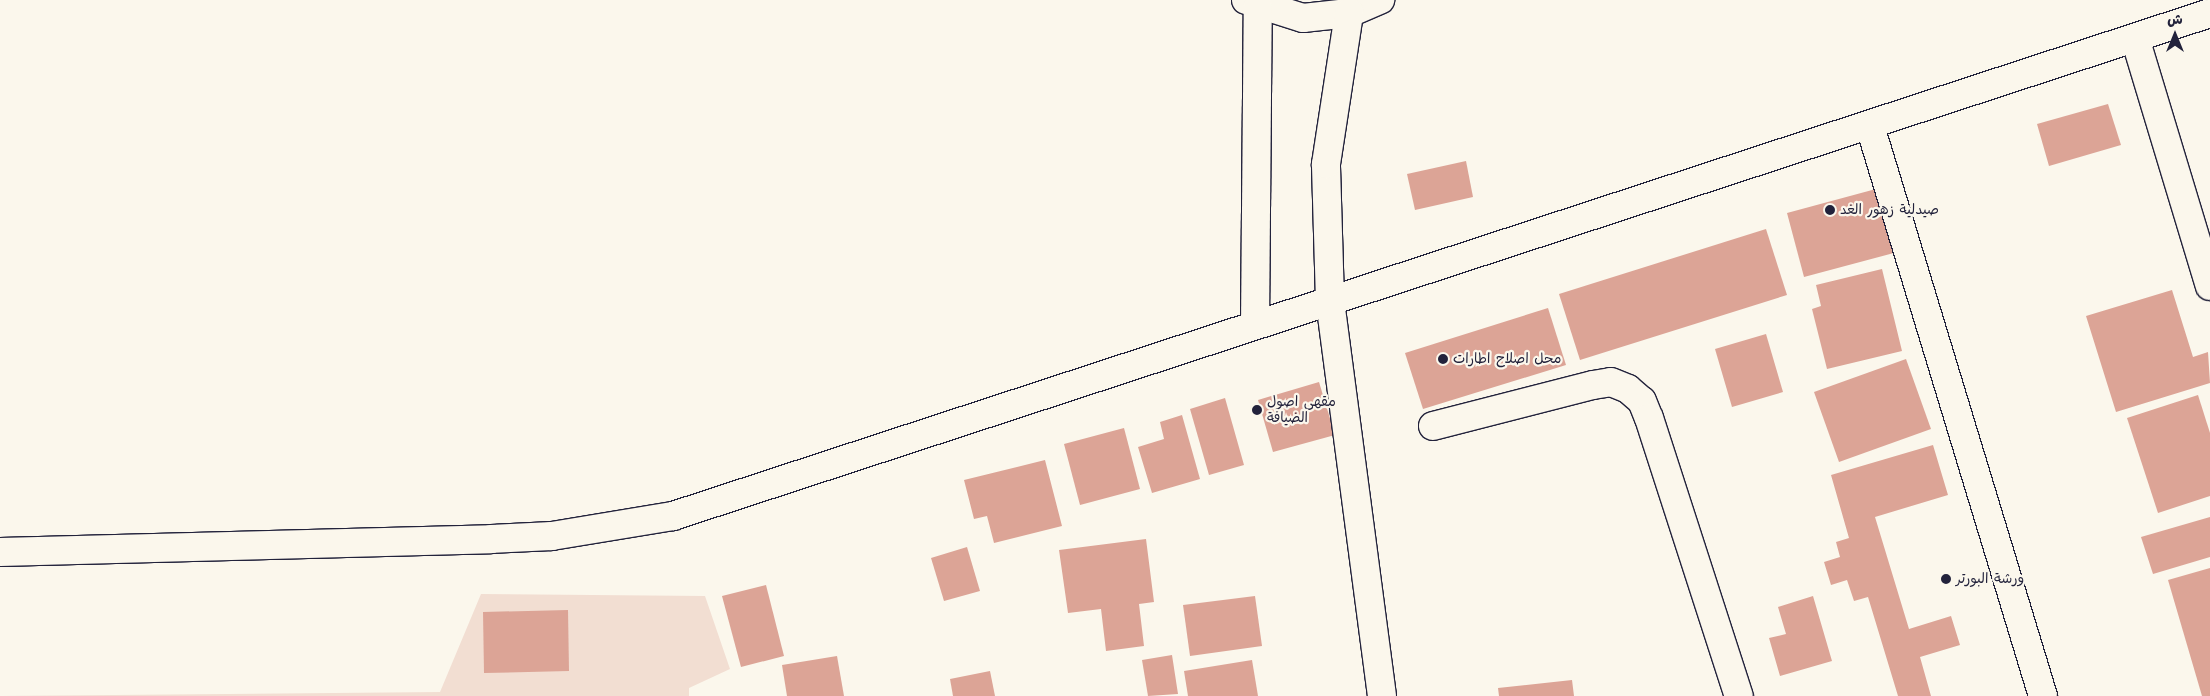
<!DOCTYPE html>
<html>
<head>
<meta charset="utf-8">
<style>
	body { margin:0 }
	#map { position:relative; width:2210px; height:696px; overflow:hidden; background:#fbf7ec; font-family:Kalam,"Playpen Sans Arabic",sans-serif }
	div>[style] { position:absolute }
	.built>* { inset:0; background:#f2ded2 }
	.building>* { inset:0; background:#dca496 }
	.roads { filter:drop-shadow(1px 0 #22223b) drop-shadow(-1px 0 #22223b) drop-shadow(0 1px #22223b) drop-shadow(0 -1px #22223b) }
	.minor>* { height:28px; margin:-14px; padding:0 14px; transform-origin:14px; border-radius:14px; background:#fbf7ec }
	.tertiary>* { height:28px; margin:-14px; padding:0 14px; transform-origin:14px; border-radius:14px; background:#fbf7ec }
	.dots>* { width:14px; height:14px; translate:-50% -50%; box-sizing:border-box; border:2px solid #fbf7ec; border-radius:50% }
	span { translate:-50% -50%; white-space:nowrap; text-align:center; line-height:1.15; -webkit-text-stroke:4.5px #fbf7ec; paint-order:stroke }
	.poi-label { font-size:14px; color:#22223b }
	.left { translate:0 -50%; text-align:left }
	.north { position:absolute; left:2150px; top:10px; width:50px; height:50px; -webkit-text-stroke:4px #fbf7ec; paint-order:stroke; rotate:0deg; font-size:14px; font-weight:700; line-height:20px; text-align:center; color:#22223b }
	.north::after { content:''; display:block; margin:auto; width:18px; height:22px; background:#22223b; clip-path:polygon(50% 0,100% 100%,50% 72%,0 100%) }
</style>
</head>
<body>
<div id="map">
	<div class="built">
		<div style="clip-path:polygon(481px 594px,705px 596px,730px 669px,689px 688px,689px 696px,0 696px,440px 692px)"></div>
	</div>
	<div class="building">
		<div style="clip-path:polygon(2108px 104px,2121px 145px,2049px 166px,2037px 124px)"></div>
		<div style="clip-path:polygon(1466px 161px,1473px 197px,1415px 210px,1407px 174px)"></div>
		<div style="clip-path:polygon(1887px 186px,1905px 250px,1804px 277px,1787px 213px)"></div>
		<div style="clip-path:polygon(1766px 229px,1787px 295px,1580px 360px,1559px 294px)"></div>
		<div style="clip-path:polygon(1882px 269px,1902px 351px,1827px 369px,1812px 309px,1821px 306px,1816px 285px)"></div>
		<div style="clip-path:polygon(2172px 290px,2193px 357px,2208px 352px,2210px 383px,2116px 412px,2086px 316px)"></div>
		<div style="clip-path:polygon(1548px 308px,1566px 365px,1423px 409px,1405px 353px)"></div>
		<div style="clip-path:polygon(1766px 334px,1783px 392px,1732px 407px,1715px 349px)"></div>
		<div style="clip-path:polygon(1906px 359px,1931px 429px,1839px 462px,1814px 392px)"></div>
		<div style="clip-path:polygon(1319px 382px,1335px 435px,1273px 452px,1258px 400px)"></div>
		<div style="clip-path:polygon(2198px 395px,2210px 433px,2210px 496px,2158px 513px,2127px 418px)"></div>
		<div style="clip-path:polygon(1225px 398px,1244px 465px,1209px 475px,1190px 409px)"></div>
		<div style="clip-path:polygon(1182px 415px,1200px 479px,1152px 493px,1138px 447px,1164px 439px,1160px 422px)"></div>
		<div style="clip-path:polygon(1124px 428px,1140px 489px,1080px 505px,1064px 444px)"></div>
		<div style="clip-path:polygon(1933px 445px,1948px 495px,1875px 517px,1909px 629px,1951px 616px,1960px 645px,1920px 657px,1931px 696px,1898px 696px,1868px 597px,1854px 601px,1847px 580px,1831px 585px,1824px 562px,1840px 557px,1836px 542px,1849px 538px,1831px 475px)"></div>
		<div style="clip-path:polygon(1045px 460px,1062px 526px,994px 543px,987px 516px,974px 519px,964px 480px)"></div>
		<div style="clip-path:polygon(2210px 517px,2210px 557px,2153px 574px,2141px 537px)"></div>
		<div style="clip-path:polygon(1146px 539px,1154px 602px,1139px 604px,1144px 646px,1106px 651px,1101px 609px,1068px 613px,1059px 550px)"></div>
		<div style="clip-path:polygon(967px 547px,980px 591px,944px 601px,931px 558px)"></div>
		<div style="clip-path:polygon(2210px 568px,2210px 696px,2202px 696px,2168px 580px)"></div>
		<div style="clip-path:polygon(766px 585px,784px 656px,741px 667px,722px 596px)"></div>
		<div style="clip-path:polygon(1255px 596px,1262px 646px,1190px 656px,1183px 605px)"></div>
		<div style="clip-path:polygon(1813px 596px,1832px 661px,1780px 676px,1769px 638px,1786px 634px,1778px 607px)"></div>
		<div style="clip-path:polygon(568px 610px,569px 671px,484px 673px,483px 612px)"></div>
		<div style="clip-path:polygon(1172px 655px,1178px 694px,1148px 696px,1142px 660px)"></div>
		<div style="clip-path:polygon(837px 656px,844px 696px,787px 696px,782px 665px)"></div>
		<div style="clip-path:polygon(1252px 660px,1258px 696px,1188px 696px,1184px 671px)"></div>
		<div style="clip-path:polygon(990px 671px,995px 696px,953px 696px,950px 679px)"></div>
		<div style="clip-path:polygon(1572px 680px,1574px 696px,1499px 696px,1498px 688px)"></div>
	</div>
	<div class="roads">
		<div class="minor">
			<div style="left:2135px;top:38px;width:259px;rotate:73.2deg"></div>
			<div style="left:1870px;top:126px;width:596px;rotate:73.12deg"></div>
			<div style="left:1330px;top:301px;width:398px;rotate:82.5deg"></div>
			<div style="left:1433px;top:426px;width:165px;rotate:-14.4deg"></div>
			<div style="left:1593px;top:385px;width:18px;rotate:-9deg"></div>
			<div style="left:1611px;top:382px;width:18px;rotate:22deg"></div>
			<div style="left:1628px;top:389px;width:18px;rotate:41deg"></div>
			<div style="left:1642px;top:401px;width:18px;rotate:68deg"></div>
			<div style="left:1649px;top:418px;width:292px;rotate:72.1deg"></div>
		</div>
		<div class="tertiary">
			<div style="left:1246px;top:0;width:60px;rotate:17.5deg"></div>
			<div style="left:1303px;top:18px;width:46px;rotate:-6.2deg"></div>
			<div style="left:1349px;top:13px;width:34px;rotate:-23deg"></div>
			<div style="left:1330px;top:301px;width:137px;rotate:-91.7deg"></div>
			<div style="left:1326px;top:164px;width:153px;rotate:-81.3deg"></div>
			<div style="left:1255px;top:325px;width:318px;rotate:-89.5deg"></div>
			<div style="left:0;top:552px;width:491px;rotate:-1.5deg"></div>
			<div style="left:491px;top:539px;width:61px;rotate:-2.8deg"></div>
			<div style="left:552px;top:536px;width:123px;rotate:-9.4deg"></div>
			<div style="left:673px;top:516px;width:1617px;rotate:-18.12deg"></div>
		</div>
	</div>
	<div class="dots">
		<div style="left:1830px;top:210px;background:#22223b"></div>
		<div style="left:1443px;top:359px;background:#22223b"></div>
		<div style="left:1257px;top:410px;background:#22223b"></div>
		<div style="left:1946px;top:579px;background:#22223b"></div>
	</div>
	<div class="poi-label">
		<span class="left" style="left:1840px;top:210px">صيدلية زهور الغد</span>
		<span class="left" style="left:1453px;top:359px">محل اصلاح اطارات</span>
		<span class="left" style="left:1267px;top:410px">مقهى اصول<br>الضيافة</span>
		<span class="left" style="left:1956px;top:579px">ورشة البورتر</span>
	</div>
	<div class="north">ش</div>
</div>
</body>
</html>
